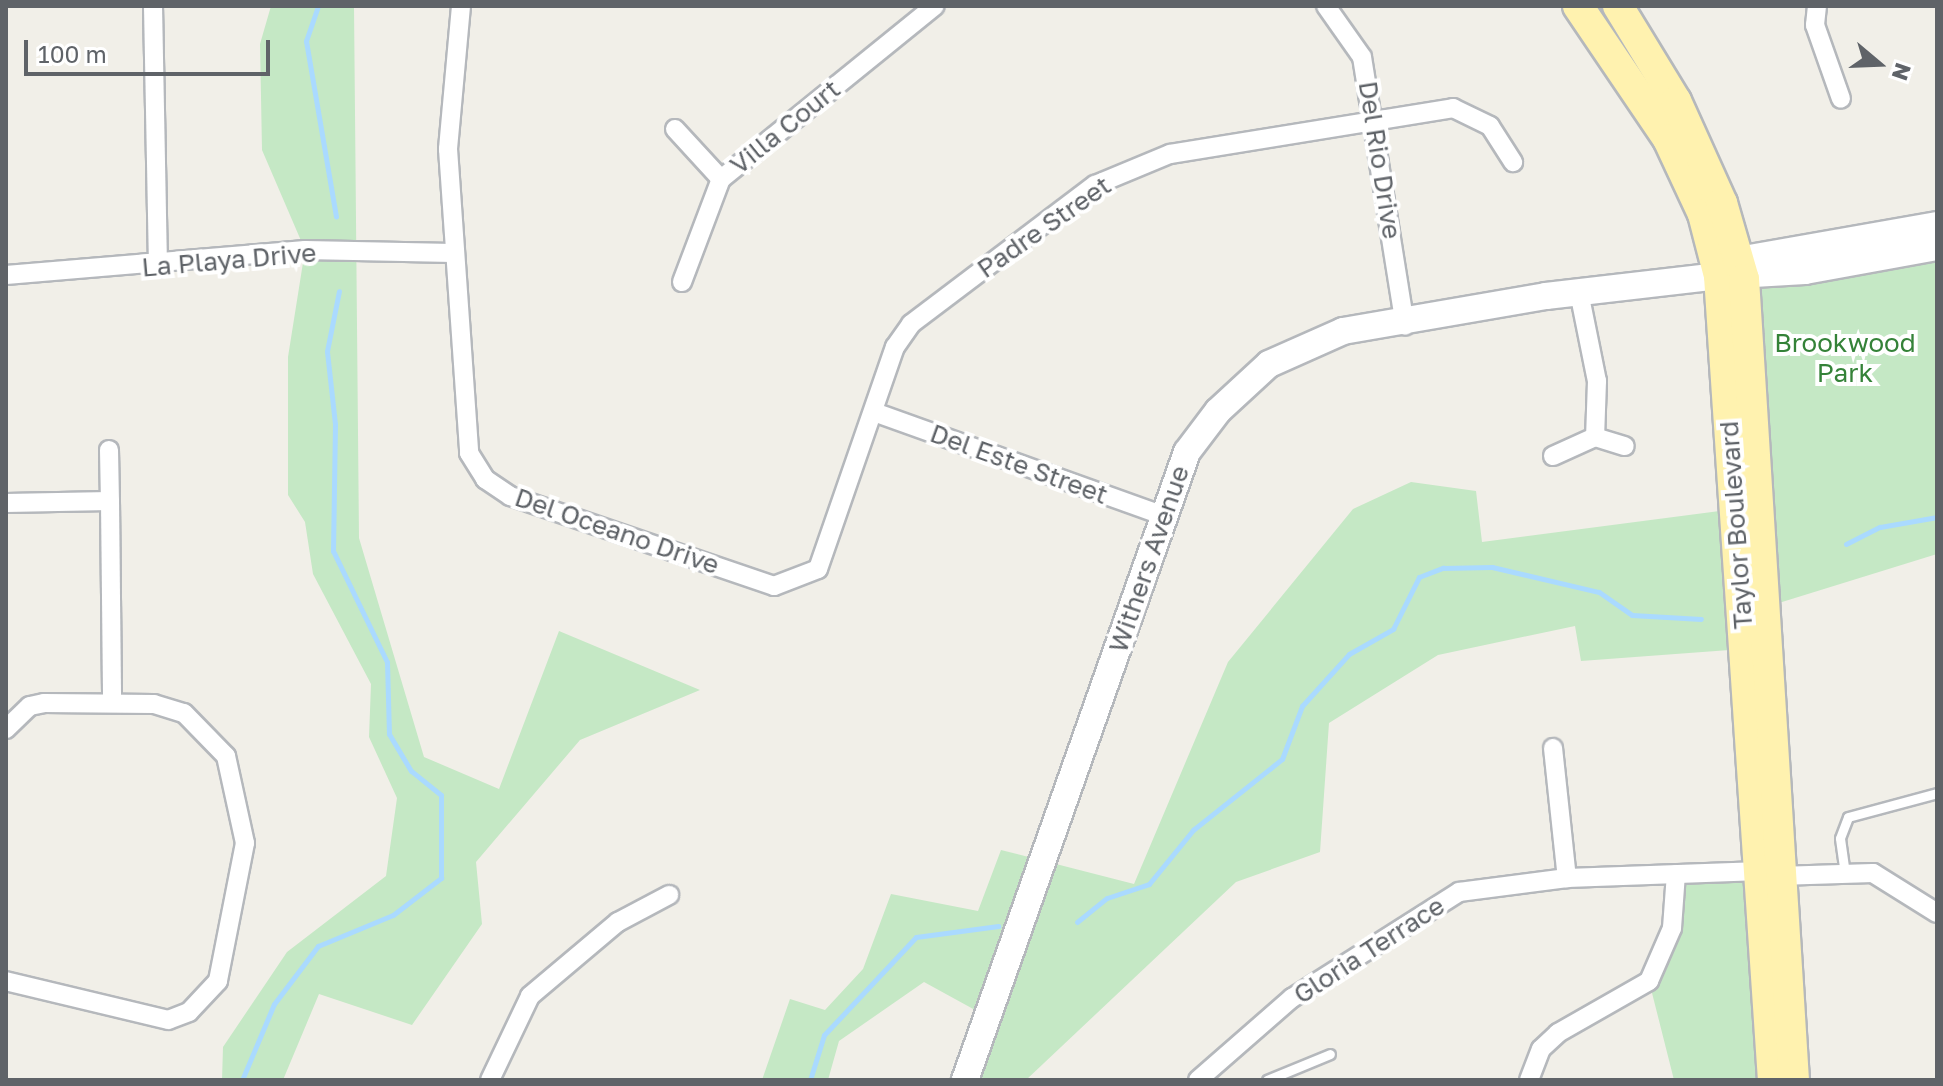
<!DOCTYPE html>
<html>
<head>
<meta charset="utf-8">
<style>
	body { margin:0 }
	#map { position:relative; width:1943px; height:1086px; overflow:hidden; background:#f1efe8; font-family:"Golos Text",sans-serif }
	div>[style] { position:absolute }
	.green>* { inset:0; background:#c5e8c5 }
	.stream>* { height:5px; margin:-2.5px; padding:0 2.5px; transform-origin:2.5px; border-radius:2.5px; background:#aadaff }
	.roads { filter:drop-shadow(2px 0 #b5b8bc) drop-shadow(-2px 0 #b5b8bc) drop-shadow(0 2px #b5b8bc) drop-shadow(0 -2px #b5b8bc) }
	.lane>* { height:9px; margin:-4.5px; padding:0 4.5px; transform-origin:4.5px; border-radius:4.5px; background:#fff }
	.street>* { height:18px; margin:-9px; padding:0 9px; transform-origin:9px; border-radius:9px; background:#fff }
	.secondary>* { height:26px; margin:-13px; padding:0 13px; transform-origin:13px; border-radius:13px; background:#fff }
	.primary>* { height:30px; margin:-15px; padding:0 15px; transform-origin:15px; border-radius:15px; background:#fff2af }
	span { translate:-50% -50%; white-space:nowrap; text-align:center; line-height:1.15; -webkit-text-stroke:8px #fff; paint-order:stroke }
	.street-label { font-size:26px; color:#5f6368 }
	.park-label { font-size:26px; color:#348238 }
	.frame { position:absolute; inset:0; border:8px solid #5f6368; pointer-events:none }
	.north { position:absolute; left:1839px; top:24px; width:80px; height:80px; -webkit-text-stroke:6px #fff; paint-order:stroke; rotate:109deg; font-size:22px; font-weight:700; line-height:32px; text-align:center; color:#5f6368 }
	.north::after { content:''; display:block; margin:auto; width:28px; height:36px; background:#5f6368; clip-path:polygon(50% 0,100% 100%,50% 72%,0 100%) }
	.scale { position:absolute; left:24px; top:40px; width:246px; height:36px; box-sizing:border-box; border:4px solid #5f6368; border-top:0; padding-left:10px; font-size:24px; line-height:28px; white-space:nowrap; color:#5f6368; -webkit-text-stroke:6px #fff; paint-order:stroke }
</style>
</head>
<body>
<div id="map">
	<div class="green">
		<div style="clip-path:polygon(271px 6px,354px 6px,359px 538px,424px 757px,499px 789px,559px 631px,700px 690px,580px 740px,476px 862px,482px 924px,412px 1025px,319px 994px,283px 1080px,222px 1080px,223px 1047px,287px 952px,386px 876px,397px 798px,369px 737px,371px 684px,313px 574px,305px 522px,288px 495px,288px 357px,305px 250px,262px 150px,260px 44px)"></div>
		<div style="clip-path:polygon(1937px 247px,1937px 554px,1766px 607px,1744px 279px)"></div>
		<div style="clip-path:polygon(1411px 482px,1476px 491px,1482px 542px,1735px 509px,1743px 649px,1581px 661px,1575px 626px,1438px 655px,1329px 723px,1320px 852px,1236px 882px,1026px 1080px,965px 1080px,986px 1016px,924px 982px,839px 1041px,828px 1080px,762px 1080px,790px 999px,825px 1010px,863px 969px,891px 894px,978px 911px,1001px 850px,1134px 884px,1228px 662px,1353px 509px)"></div>
		<div style="clip-path:polygon(1754px 871px,1773px 1080px,1674px 1080px,1649px 981px,1663px 957px,1676px 874px)"></div>
	</div>
	<div class="stream">
		<div style="left:318px;top:6px;width:37px;rotate:109deg"></div>
		<div style="left:306px;top:41px;width:178px;rotate:80.3deg"></div>
		<div style="left:1846px;top:544px;width:38px;rotate:-27deg"></div>
		<div style="left:1880px;top:527px;width:58px;rotate:-10deg"></div>
		<div style="left:1077px;top:922px;width:38px;rotate:-39deg"></div>
		<div style="left:1107px;top:898px;width:44px;rotate:-18.4deg"></div>
		<div style="left:1149px;top:884px;width:70px;rotate:-50.8deg"></div>
		<div style="left:1193px;top:830px;width:114px;rotate:-38.6deg"></div>
		<div style="left:1282px;top:759px;width:57px;rotate:-69.3deg"></div>
		<div style="left:1302px;top:706px;width:70px;rotate:-47.9deg"></div>
		<div style="left:1349px;top:654px;width:51px;rotate:-29.6deg"></div>
		<div style="left:1393px;top:629px;width:58px;rotate:-63.4deg"></div>
		<div style="left:1419px;top:577px;width:26px;rotate:-21deg"></div>
		<div style="left:1443px;top:568px;width:49px;rotate:-1.2deg"></div>
		<div style="left:1492px;top:567px;width:110px;rotate:13.2deg"></div>
		<div style="left:1599px;top:592px;width:40px;rotate:34.9deg"></div>
		<div style="left:1632px;top:615px;width:69px;rotate:3.3deg"></div>
		<div style="left:242px;top:1080px;width:82px;rotate:-67.2deg"></div>
		<div style="left:274px;top:1004px;width:73px;rotate:-52.8deg"></div>
		<div style="left:318px;top:946px;width:81px;rotate:-22.5deg"></div>
		<div style="left:393px;top:915px;width:61px;rotate:-37.6deg"></div>
		<div style="left:441px;top:878px;width:83px;rotate:-90deg"></div>
		<div style="left:441px;top:795px;width:38px;rotate:-141deg"></div>
		<div style="left:411px;top:771px;width:43px;rotate:-120.7deg"></div>
		<div style="left:389px;top:734px;width:72px;rotate:-91.6deg"></div>
		<div style="left:387px;top:662px;width:123px;rotate:-115.9deg"></div>
		<div style="left:333px;top:551px;width:127px;rotate:-89.1deg"></div>
		<div style="left:335px;top:424px;width:73px;rotate:-96.3deg"></div>
		<div style="left:327px;top:351px;width:61px;rotate:-78.7deg"></div>
		<div style="left:810px;top:1080px;width:47px;rotate:-72.7deg"></div>
		<div style="left:824px;top:1035px;width:134px;rotate:-46.8deg"></div>
		<div style="left:916px;top:937px;width:83px;rotate:-7.6deg"></div>
	</div>
	<div class="roads">
		<div class="lane">
			<div style="left:1845px;top:874px;width:36px;rotate:-98deg"></div>
			<div style="left:1840px;top:838px;width:22px;rotate:-69deg"></div>
			<div style="left:1848px;top:817px;width:92px;rotate:-15.1deg"></div>
			<div style="left:1267px;top:1080px;width:68px;rotate:-22.4deg"></div>
		</div>
		<div class="street">
			<div style="left:153px;top:6px;width:262px;rotate:88.9deg"></div>
			<div style="left:461px;top:6px;width:144px;rotate:95.2deg"></div>
			<div style="left:448px;top:149px;width:305px;rotate:86deg"></div>
			<div style="left:469px;top:453px;width:31px;rotate:58deg"></div>
			<div style="left:485px;top:479px;width:30px;rotate:34deg"></div>
			<div style="left:510px;top:496px;width:279px;rotate:18.8deg"></div>
			<div style="left:774px;top:586px;width:47px;rotate:-21.1deg"></div>
			<div style="left:818px;top:569px;width:235px;rotate:-70.9deg"></div>
			<div style="left:895px;top:347px;width:28px;rotate:-55deg"></div>
			<div style="left:911px;top:324px;width:231px;rotate:-37.1deg"></div>
			<div style="left:1095px;top:185px;width:81px;rotate:-22.5deg"></div>
			<div style="left:1170px;top:154px;width:287px;rotate:-9.2deg"></div>
			<div style="left:1453px;top:108px;width:41px;rotate:25.9deg"></div>
			<div style="left:1490px;top:126px;width:43px;rotate:57.4deg"></div>
			<div style="left:1326px;top:6px;width:62px;rotate:54.8deg"></div>
			<div style="left:1362px;top:57px;width:272px;rotate:80.9deg"></div>
			<div style="left:1817px;top:6px;width:19px;rotate:96deg"></div>
			<div style="left:1815px;top:25px;width:78px;rotate:70.6deg"></div>
			<div style="left:675px;top:129px;width:68px;rotate:47.4deg"></div>
			<div style="left:6px;top:275px;width:300px;rotate:-4.8deg"></div>
			<div style="left:305px;top:250px;width:148px;rotate:1.2deg"></div>
			<div style="left:682px;top:282px;width:110px;rotate:-69.3deg"></div>
			<div style="left:721px;top:179px;width:275px;rotate:-39deg"></div>
			<div style="left:1579px;top:292px;width:91px;rotate:78.6deg"></div>
			<div style="left:1597px;top:381px;width:56px;rotate:92deg"></div>
			<div style="left:874px;top:412px;width:308px;rotate:19.7deg"></div>
			<div style="left:109px;top:450px;width:51px;rotate:88.9deg"></div>
			<div style="left:1553px;top:456px;width:46px;rotate:-24.3deg"></div>
			<div style="left:1595px;top:437px;width:31px;rotate:17deg"></div>
			<div style="left:6px;top:503px;width:104px;rotate:-1.1deg"></div>
			<div style="left:110px;top:501px;width:201px;rotate:89.4deg"></div>
			<div style="left:6px;top:729px;width:33px;rotate:-44deg"></div>
			<div style="left:30px;top:706px;width:14px;rotate:-12deg"></div>
			<div style="left:44px;top:703px;width:110px;rotate:0.5deg"></div>
			<div style="left:154px;top:704px;width:31px;rotate:17deg"></div>
			<div style="left:184px;top:713px;width:60px;rotate:45.7deg"></div>
			<div style="left:226px;top:756px;width:89px;rotate:77.7deg"></div>
			<div style="left:245px;top:843px;width:141px;rotate:101.1deg"></div>
			<div style="left:218px;top:981px;width:42px;rotate:133.1deg"></div>
			<div style="left:189px;top:1012px;width:22px;rotate:159deg"></div>
			<div style="left:168px;top:1020px;width:167px;rotate:-166.5deg"></div>
			<div style="left:1553px;top:748px;width:131px;rotate:83.9deg"></div>
			<div style="left:1778px;top:876px;width:95px;rotate:-1.8deg"></div>
			<div style="left:1873px;top:873px;width:75px;rotate:32deg"></div>
			<div style="left:490px;top:1080px;width:93px;rotate:-64.5deg"></div>
			<div style="left:530px;top:996px;width:115px;rotate:-40.1deg"></div>
			<div style="left:618px;top:922px;width:58px;rotate:-27.9deg"></div>
			<div style="left:1198px;top:1080px;width:125px;rotate:-41.1deg"></div>
			<div style="left:1292px;top:998px;width:198px;rotate:-32.4deg"></div>
			<div style="left:1459px;top:892px;width:109px;rotate:-7.4deg"></div>
			<div style="left:1567px;top:878px;width:187px;rotate:-2.1deg"></div>
			<div style="left:1529px;top:1080px;width:33px;rotate:-69deg"></div>
			<div style="left:1541px;top:1049px;width:23px;rotate:-43deg"></div>
			<div style="left:1558px;top:1033px;width:105px;rotate:-29.7deg"></div>
			<div style="left:1649px;top:981px;width:58px;rotate:-66.5deg"></div>
			<div style="left:1672px;top:928px;width:54px;rotate:-85.8deg"></div>
		</div>
		<div class="secondary">
			<div style="left:1937px;top:225px;width:202px;rotate:170deg"></div>
			<div style="left:1738px;top:260px;width:25px;rotate:140deg"></div>
			<div style="left:1719px;top:276px;width:86px;rotate:-3.3deg"></div>
			<div style="left:1805px;top:271px;width:134px;rotate:-10.3deg"></div>
			<div style="left:965px;top:1080px;width:666px;rotate:-70.53deg"></div>
			<div style="left:1187px;top:452px;width:51px;rotate:-52.9deg"></div>
			<div style="left:1218px;top:411px;width:69px;rotate:-42.7deg"></div>
			<div style="left:1269px;top:364px;width:81px;rotate:-24deg"></div>
			<div style="left:1343px;top:331px;width:206px;rotate:-9.8deg"></div>
			<div style="left:1546px;top:296px;width:174px;rotate:-6.6deg"></div>
		</div>
		<div class="primary">
			<div style="left:1578px;top:6px;width:161px;rotate:55.9deg"></div>
			<div style="left:1668px;top:139px;width:83px;rotate:65deg"></div>
			<div style="left:1703px;top:214px;width:64px;rotate:75.5deg"></div>
			<div style="left:1719px;top:276px;width:806px;rotate:86.16deg"></div>
			<div style="left:1618px;top:6px;width:111px;rotate:58.6deg"></div>
			<div style="left:1676px;top:101px;width:112px;rotate:65.7deg"></div>
			<div style="left:1722px;top:203px;width:79px;rotate:73.9deg"></div>
			<div style="left:1744px;top:279px;width:803px;rotate:86.43deg"></div>
		</div>
	</div>
	<div class="street-label">
		<span style="left:785px;top:127px;rotate:-39deg">Villa Court</span>
		<span style="left:1380px;top:160px;rotate:81deg">Del Rio Drive</span>
		<span style="left:1044px;top:227px;rotate:-35deg">Padre Street</span>
		<span style="left:229px;top:260px;rotate:-5deg">La Playa Drive</span>
		<span style="left:1019px;top:464px;rotate:20deg">Del Este Street</span>
		<span style="left:1736px;top:525px;rotate:-94deg">Taylor Boulevard</span>
		<span style="left:617px;top:531px;rotate:19deg">Del Oceano Drive</span>
		<span style="left:1149px;top:559px;rotate:-71deg">Withers Avenue</span>
		<span style="left:1369px;top:950px;rotate:-33deg">Gloria Terrace</span>
	</div>
	<div class="park-label">
		<span style="left:1845px;top:358px">Brookwood<br>Park</span>
	</div>
	<div class="frame"></div>
	<div class="north">N</div>
	<div class="scale">100 m</div>
</div>
</body>
</html>
